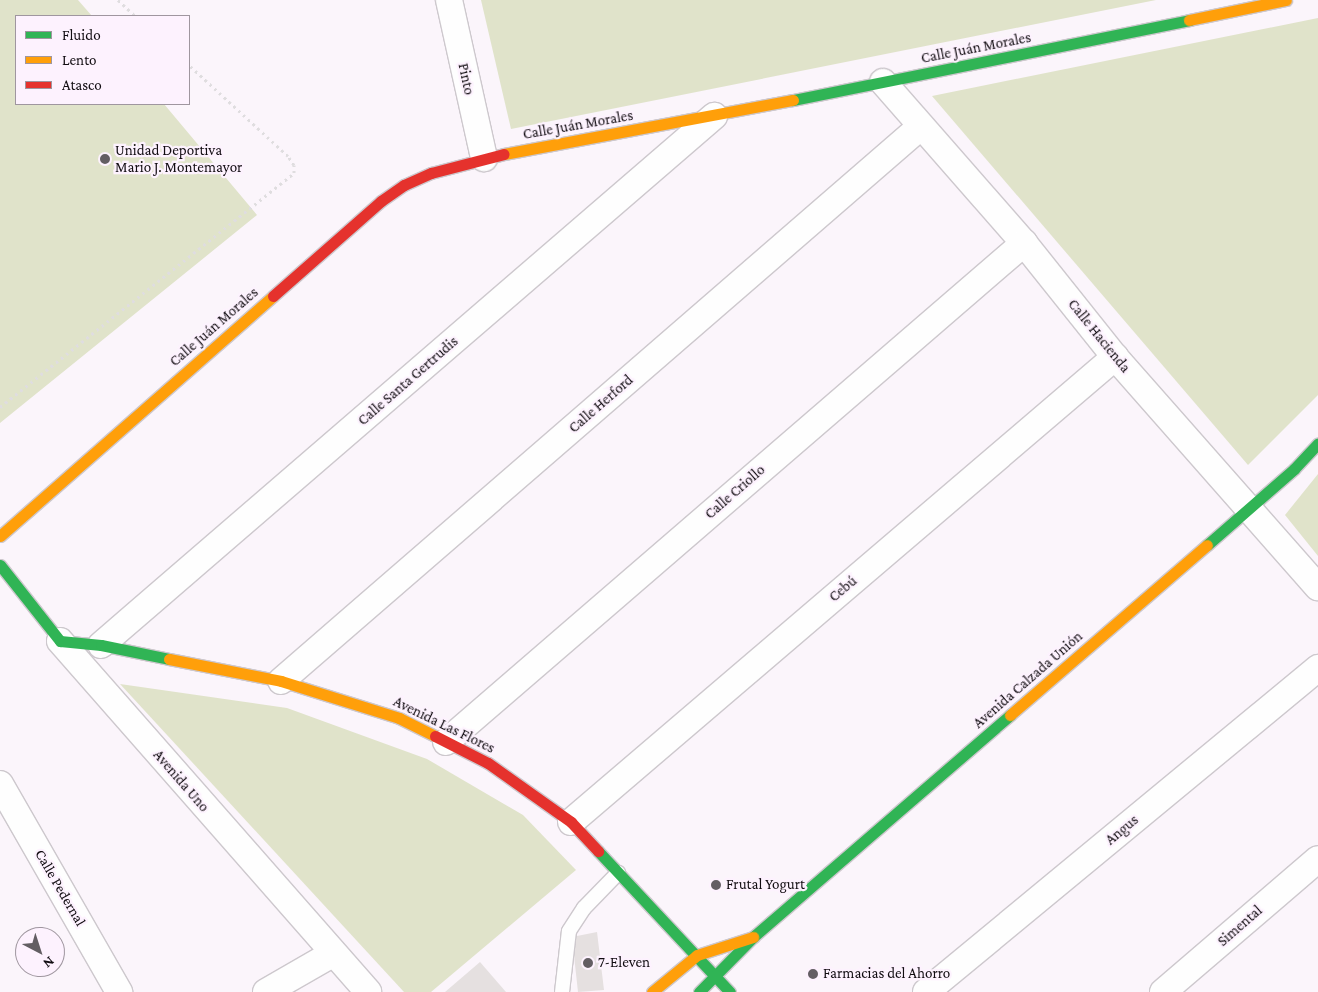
<!DOCTYPE html>
<html>
<head>
<meta charset="utf-8">
<style>
	body { margin:0 }
	#map { position:relative; width:1318px; height:992px; overflow:hidden; background:#fbf5fb; font-family:"Crimson Pro",serif }
	div>[style] { position:absolute }
	.green>* { inset:0; background:#e0e3ca }
	.building>* { inset:0; background:#e5e0e0 }
	.path>* { height:3px; margin-top:-1.5px; transform-origin:0; background:repeating-linear-gradient(90deg,#dfdddf 0 2.5px,transparent 0 6.5px) }
	.roads { filter:drop-shadow(1px 0 #cdc8cd) drop-shadow(-1px 0 #cdc8cd) drop-shadow(0 1px #cdc8cd) drop-shadow(0 -1px #cdc8cd) }
	.lane>* { height:14px; margin:-7px; padding:0 7px; transform-origin:7px; border-radius:7px; background:#fefefe }
	.street>* { height:26px; margin:-13px; padding:0 13px; transform-origin:13px; border-radius:13px; background:#fefefe }
	.fast>* { height:11px; margin:-5.5px; padding:0 5.5px; transform-origin:5.5px; border-radius:5.5px; background:#30b455 }
	.slow>* { height:11px; margin:-5.5px; padding:0 5.5px; transform-origin:5.5px; border-radius:5.5px; background:#ff9f0a }
	.jam>* { height:11px; margin:-5.5px; padding:0 5.5px; transform-origin:5.5px; border-radius:5.5px; background:#e5322d }
	.dots>* { width:14px; height:14px; translate:-50% -50%; box-sizing:border-box; border:2px solid #fdf2fe; border-radius:50% }
	span { translate:-50% -50%; white-space:nowrap; text-align:center; line-height:1.15; -webkit-text-stroke:4.5px #fdf2fe; paint-order:stroke }
	.street-label { font-size:15px; color:#110c11 }
	.poi-label { font-size:15px; color:#110c11 }
	.left { translate:0 -50%; text-align:left }
	.legend { position:absolute; left:15px; top:15px; width:175px; height:90px; box-sizing:border-box; background:#fdf2fe; border:1px solid #9f969f; margin:0; padding:6px 9px; list-style:none; font-size:15px; color:#110c11 }
	.legend li { display:flex; align-items:center; gap:10px; height:25px }
	.legend b { width:25px; border:1px solid #9f969f }
	.north { position:absolute; left:15px; top:927px; width:50px; height:50px; box-sizing:border-box; background:#fdf2fe; border:1px solid #9f969f; border-radius:50%; rotate:140deg; font-size:14px; font-weight:700; line-height:20px; text-align:center; color:#110c11 }
	.north::after { content:''; display:block; margin:auto; width:18px; height:22px; background:#635e63; clip-path:polygon(50% 0,100% 100%,50% 72%,0 100%) }
</style>
</head>
<body>
<div id="map">
	<div class="green">
		<div style="clip-path:polygon(0 0,78px 0,92px 16px,16px 16px,16px 104px,164px 104px,257px 215px,0 423px)"></div>
		<div style="clip-path:polygon(481px 0,1156px 0,511px 129px)"></div>
		<div style="clip-path:polygon(1318px 18px,1318px 395px,1248px 465px,932px 96px)"></div>
		<div style="clip-path:polygon(1318px 474px,1318px 556px,1285px 515px)"></div>
		<div style="clip-path:polygon(120px 684px,287px 708px,427px 759px,523px 815px,576px 870px,431px 992px,404px 992px)"></div>
	</div>
	<div class="building">
		<div style="clip-path:polygon(597px 932px,604px 990px,578px 992px,572px 937px)"></div>
		<div style="clip-path:polygon(480px 962px,506px 992px,445px 992px)"></div>
	</div>
	<div class="path">
		<div style="left:118px;top:0;width:23px;rotate:43deg"></div>
		<div style="left:0;top:407px;width:376px;rotate:-38.5deg"></div>
		<div style="left:294px;top:173px;width:8px;rotate:-90deg"></div>
		<div style="left:294px;top:165px;width:11px;rotate:-124deg"></div>
		<div style="left:288px;top:156px;width:134px;rotate:-137.4deg"></div>
	</div>
	<div class="roads">
		<div class="lane">
			<div style="left:562px;top:992px;width:61px;rotate:-83.5deg"></div>
			<div style="left:569px;top:931px;width:27px;rotate:-57deg"></div>
			<div style="left:584px;top:908px;width:49px;rotate:-45.8deg"></div>
		</div>
		<div class="street">
			<div style="left:449px;top:0;width:162px;rotate:77.5deg"></div>
			<div style="left:883px;top:82px;width:214px;rotate:48.8deg"></div>
			<div style="left:1024px;top:243px;width:146px;rotate:51.4deg"></div>
			<div style="left:1115px;top:357px;width:307px;rotate:48.6deg"></div>
			<div style="left:60px;top:641px;width:467px;rotate:48.7deg"></div>
			<div style="left:101px;top:645px;width:810px;rotate:-40.79deg"></div>
			<div style="left:281px;top:681px;width:846px;rotate:-40.92deg"></div>
			<div style="left:446px;top:742px;width:764px;rotate:-40.8deg"></div>
			<div style="left:0;top:784px;width:240px;rotate:60.2deg"></div>
			<div style="left:571px;top:822px;width:716px;rotate:-40.52deg"></div>
			<div style="left:266px;top:992px;width:76px;rotate:-29.9deg"></div>
			<div style="left:926px;top:992px;width:509px;rotate:-39.57deg"></div>
			<div style="left:1163px;top:992px;width:204px;rotate:-40.6deg"></div>
		</div>
		<div class="fast">
			<div style="left:793px;top:100px;width:404px;rotate:-11.4deg"></div>
			<div style="left:1207px;top:545px;width:116px;rotate:-41.1deg"></div>
			<div style="left:1294px;top:469px;width:35px;rotate:-47deg"></div>
			<div style="left:0;top:565px;width:97px;rotate:51.7deg"></div>
			<div style="left:60px;top:641px;width:41px;rotate:5.6deg"></div>
			<div style="left:101px;top:645px;width:69px;rotate:11.6deg"></div>
			<div style="left:598px;top:851px;width:193px;rotate:46.9deg"></div>
			<div style="left:699px;top:992px;width:77px;rotate:-45.5deg"></div>
			<div style="left:753px;top:937px;width:340px;rotate:-40.8deg"></div>
		</div>
		<div class="slow">
			<div style="left:1189px;top:20px;width:99px;rotate:-11.7deg"></div>
			<div style="left:504px;top:154px;width:294px;rotate:-10.6deg"></div>
			<div style="left:0;top:536px;width:363px;rotate:-41.3deg"></div>
			<div style="left:169px;top:659px;width:114px;rotate:11.1deg"></div>
			<div style="left:281px;top:681px;width:124px;rotate:17.4deg"></div>
			<div style="left:399px;top:718px;width:40px;rotate:26.6deg"></div>
			<div style="left:1010px;top:715px;width:260px;rotate:-40.8deg"></div>
			<div style="left:652px;top:992px;width:58px;rotate:-39.4deg"></div>
			<div style="left:697px;top:955px;width:59px;rotate:-17.8deg"></div>
		</div>
		<div class="jam">
			<div style="left:273px;top:296px;width:144px;rotate:-41.3deg"></div>
			<div style="left:381px;top:201px;width:28px;rotate:-35deg"></div>
			<div style="left:404px;top:185px;width:30px;rotate:-24deg"></div>
			<div style="left:431px;top:173px;width:75px;rotate:-14.6deg"></div>
			<div style="left:435px;top:736px;width:59px;rotate:27deg"></div>
			<div style="left:488px;top:763px;width:102px;rotate:35.4deg"></div>
			<div style="left:571px;top:822px;width:40px;rotate:47deg"></div>
		</div>
	</div>
	<div class="dots">
		<div style="left:105px;top:159px;background:#635e63"></div>
		<div style="left:716px;top:885px;background:#635e63"></div>
		<div style="left:588px;top:963px;background:#635e63"></div>
		<div style="left:813px;top:974px;background:#635e63"></div>
	</div>
	<div class="street-label">
		<span style="left:976px;top:48px;rotate:-11deg">Calle Juán Morales</span>
		<span style="left:466px;top:79px;rotate:78deg">Pinto</span>
		<span style="left:578px;top:125px;rotate:-10deg">Calle Juán Morales</span>
		<span style="left:214px;top:327px;rotate:-41deg">Calle Juán Morales</span>
		<span style="left:1099px;top:336px;rotate:51deg">Calle Hacienda</span>
		<span style="left:408px;top:381px;rotate:-41deg">Calle Santa Gertrudis</span>
		<span style="left:601px;top:404px;rotate:-41deg">Calle Herford</span>
		<span style="left:735px;top:492px;rotate:-41deg">Calle Criollo</span>
		<span style="left:843px;top:589px;rotate:-40deg">Cebú</span>
		<span style="left:1028px;top:680px;rotate:-41deg">Avenida Calzada Unión</span>
		<span style="left:444px;top:725px;rotate:26deg">Avenida Las Flores</span>
		<span style="left:181px;top:781px;rotate:49deg">Avenida Uno</span>
		<span style="left:1122px;top:830px;rotate:-40deg">Angus</span>
		<span style="left:60px;top:888px;rotate:60deg">Calle Pedernal</span>
		<span style="left:1240px;top:926px;rotate:-41deg">Simental</span>
	</div>
	<div class="poi-label">
		<span class="left" style="left:115px;top:159px">Unidad Deportiva<br>Mario J. Montemayor</span>
		<span class="left" style="left:726px;top:885px">Frutal Yogurt</span>
		<span class="left" style="left:598px;top:963px">7-Eleven</span>
		<span class="left" style="left:823px;top:974px">Farmacias del Ahorro</span>
	</div>
	<ul class="legend">
	<li><b style="height:6px;background:#30b455"></b>Fluido</li>
	<li><b style="height:6px;background:#ff9f0a"></b>Lento</li>
	<li><b style="height:6px;background:#e5322d"></b>Atasco</li>
	</ul>
	<div class="north">N</div>
</div>
</body>
</html>
